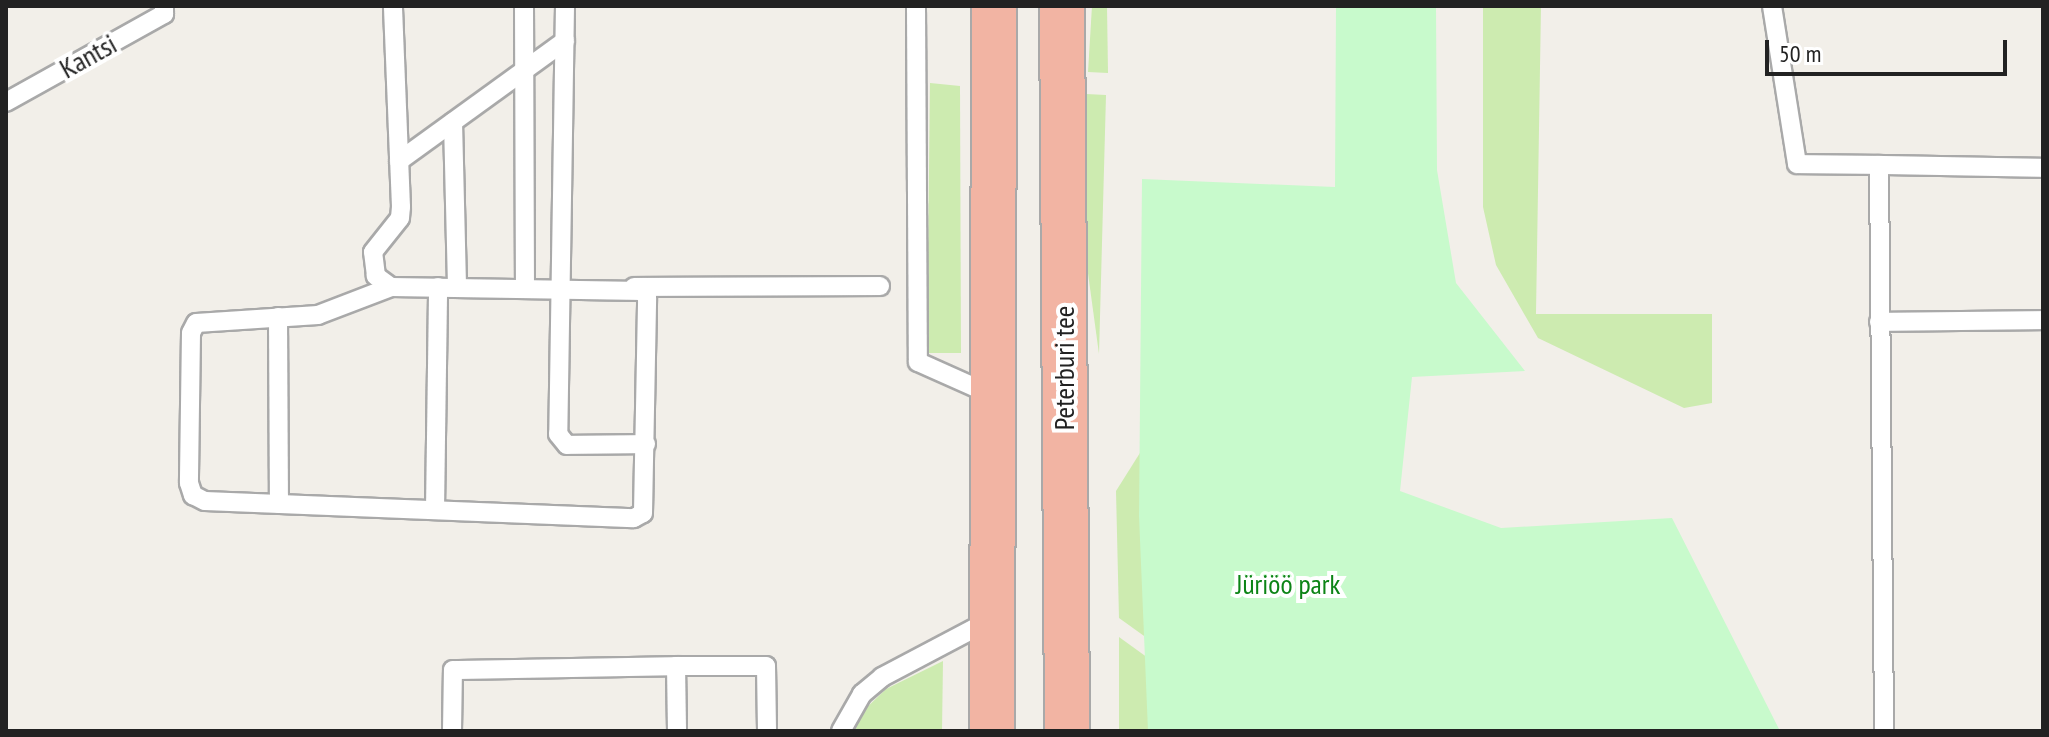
<!DOCTYPE html>
<html>
<head>
<meta charset="utf-8">
<style>
	body { margin:0 }
	#map { position:relative; width:2049px; height:737px; overflow:hidden; background:#f2efe9; font-family:"PT Sans Narrow",sans-serif }
	div>[style] { position:absolute }
	.grass>* { inset:0; background:#cdebb0 }
	.park>* { inset:0; background:#c8facc }
	.roads { filter:drop-shadow(2px 0 #a9a9a9) drop-shadow(-2px 0 #a9a9a9) drop-shadow(0 2px #a9a9a9) drop-shadow(0 -2px #a9a9a9) }
	.service>* { height:18px; margin:-9px; padding:0 9px; transform-origin:9px; border-radius:9px; background:#fff }
	.trunk>* { height:44px; margin:-22px; padding:0 22px; transform-origin:22px; border-radius:22px; background:#f2b4a3 }
	span { translate:-50% -50%; white-space:nowrap; text-align:center; line-height:1.15; -webkit-text-stroke:8px #fff; paint-order:stroke }
	.street-label { font-size:28px; color:#222 }
	.park-label { font-size:28px; color:#0c8416 }
	.frame { position:absolute; inset:0; border:8px solid #222; pointer-events:none }
	.scale { position:absolute; left:1765px; top:40px; width:242px; height:36px; box-sizing:border-box; border:4px solid #222; border-top:0; padding-left:10px; font-size:24px; line-height:28px; white-space:nowrap; color:#222; -webkit-text-stroke:6px #fff; paint-order:stroke }
</style>
</head>
<body>
<div id="map">
	<div class="grass">
		<div style="clip-path:polygon(1092px 6px,1107px 6px,1108px 73px,1088px 72px)"></div>
		<div style="clip-path:polygon(1483px 6px,1541px 6px,1536px 314px,1712px 314px,1712px 403px,1684px 408px,1538px 338px,1496px 265px,1483px 207px)"></div>
		<div style="clip-path:polygon(930px 83px,960px 86px,961px 353px,927px 353px)"></div>
		<div style="clip-path:polygon(1086px 94px,1106px 95px,1099px 354px,1087px 266px)"></div>
		<div style="clip-path:polygon(1150px 437px,1172px 656px,1119px 618px,1116px 491px)"></div>
		<div style="clip-path:polygon(1119px 637px,1173px 676px,1179px 731px,1119px 731px)"></div>
		<div style="clip-path:polygon(943px 661px,942px 731px,855px 731px,861px 713px,886px 689px)"></div>
	</div>
	<div class="park">
		<div style="clip-path:polygon(1336px 6px,1436px 6px,1437px 170px,1456px 283px,1525px 371px,1412px 377px,1400px 491px,1501px 528px,1672px 518px,1780px 731px,1148px 731px,1139px 516px,1142px 179px,1335px 187px)"></div>
	</div>
	<div class="roads">
		<div class="service">
			<div style="left:524px;top:6px;width:281px;rotate:89.8deg"></div>
			<div style="left:565px;top:6px;width:428px;rotate:90.9deg"></div>
			<div style="left:558px;top:434px;width:14px;rotate:51deg"></div>
			<div style="left:567px;top:445px;width:79px;rotate:-0.7deg"></div>
			<div style="left:916px;top:6px;width:356px;rotate:89.7deg"></div>
			<div style="left:918px;top:362px;width:81px;rotate:24deg"></div>
			<div style="left:1772px;top:6px;width:160px;rotate:81deg"></div>
			<div style="left:1797px;top:164px;width:82px;rotate:0.7deg"></div>
			<div style="left:1879px;top:165px;width:566px;rotate:89.49deg"></div>
			<div style="left:6px;top:102px;width:181px;rotate:-29.1deg"></div>
			<div style="left:164px;top:14px;width:8px;rotate:-90deg"></div>
			<div style="left:453px;top:122px;width:165px;rotate:88.6deg"></div>
			<div style="left:399px;top:161px;width:205px;rotate:-35.9deg"></div>
			<div style="left:1879px;top:165px;width:164px;rotate:1deg"></div>
			<div style="left:391px;top:287px;width:78px;rotate:159deg"></div>
			<div style="left:318px;top:315px;width:122px;rotate:176.2deg"></div>
			<div style="left:196px;top:323px;width:11px;rotate:117deg"></div>
			<div style="left:191px;top:333px;width:150px;rotate:90.8deg"></div>
			<div style="left:189px;top:483px;width:13px;rotate:72deg"></div>
			<div style="left:193px;top:495px;width:13px;rotate:27deg"></div>
			<div style="left:205px;top:501px;width:429px;rotate:2.3deg"></div>
			<div style="left:634px;top:518px;width:10px;rotate:-29deg"></div>
			<div style="left:643px;top:513px;width:215px;rotate:-88.9deg"></div>
			<div style="left:647px;top:298px;width:8px;rotate:-120deg"></div>
			<div style="left:643px;top:291px;width:252px;rotate:-179.1deg"></div>
			<div style="left:391px;top:287px;width:19px;rotate:-144deg"></div>
			<div style="left:376px;top:276px;width:24px;rotate:-97deg"></div>
			<div style="left:373px;top:252px;width:43px;rotate:-51.5deg"></div>
			<div style="left:400px;top:218px;width:11px;rotate:-85deg"></div>
			<div style="left:401px;top:207px;width:201px;rotate:-92.3deg"></div>
			<div style="left:634px;top:287px;width:246px;rotate:-0.2deg"></div>
			<div style="left:278px;top:317px;width:187px;rotate:89.7deg"></div>
			<div style="left:1879px;top:322px;width:164px;rotate:-0.7deg"></div>
			<div style="left:435px;top:510px;width:223px;rotate:-89.2deg"></div>
			<div style="left:676px;top:666px;width:90px"></div>
			<div style="left:766px;top:666px;width:65px;rotate:89.1deg"></div>
			<div style="left:452px;top:731px;width:61px;rotate:-89.1deg"></div>
			<div style="left:453px;top:670px;width:223px;rotate:-1deg"></div>
			<div style="left:676px;top:666px;width:65px;rotate:89.1deg"></div>
			<div style="left:841px;top:731px;width:43px;rotate:-60.4deg"></div>
			<div style="left:862px;top:694px;width:26px;rotate:-40deg"></div>
			<div style="left:882px;top:677px;width:124px;rotate:-27.8deg"></div>
		</div>
		<div class="trunk">
			<div style="left:1062px;top:6px;width:725px;rotate:89.6deg"></div>
			<div style="left:992px;top:731px;width:725px;rotate:-89.84deg"></div>
		</div>
	</div>
	<div class="street-label">
		<span style="left:88px;top:56px;rotate:-29deg">Kantsi</span>
		<span style="left:1064px;top:368px;rotate:-90deg">Peterburi tee</span>
	</div>
	<div class="park-label">
		<span style="left:1288px;top:584px">Jüriöö park</span>
	</div>
	<div class="frame"></div>
	<div class="scale">50 m</div>
</div>
</body>
</html>
